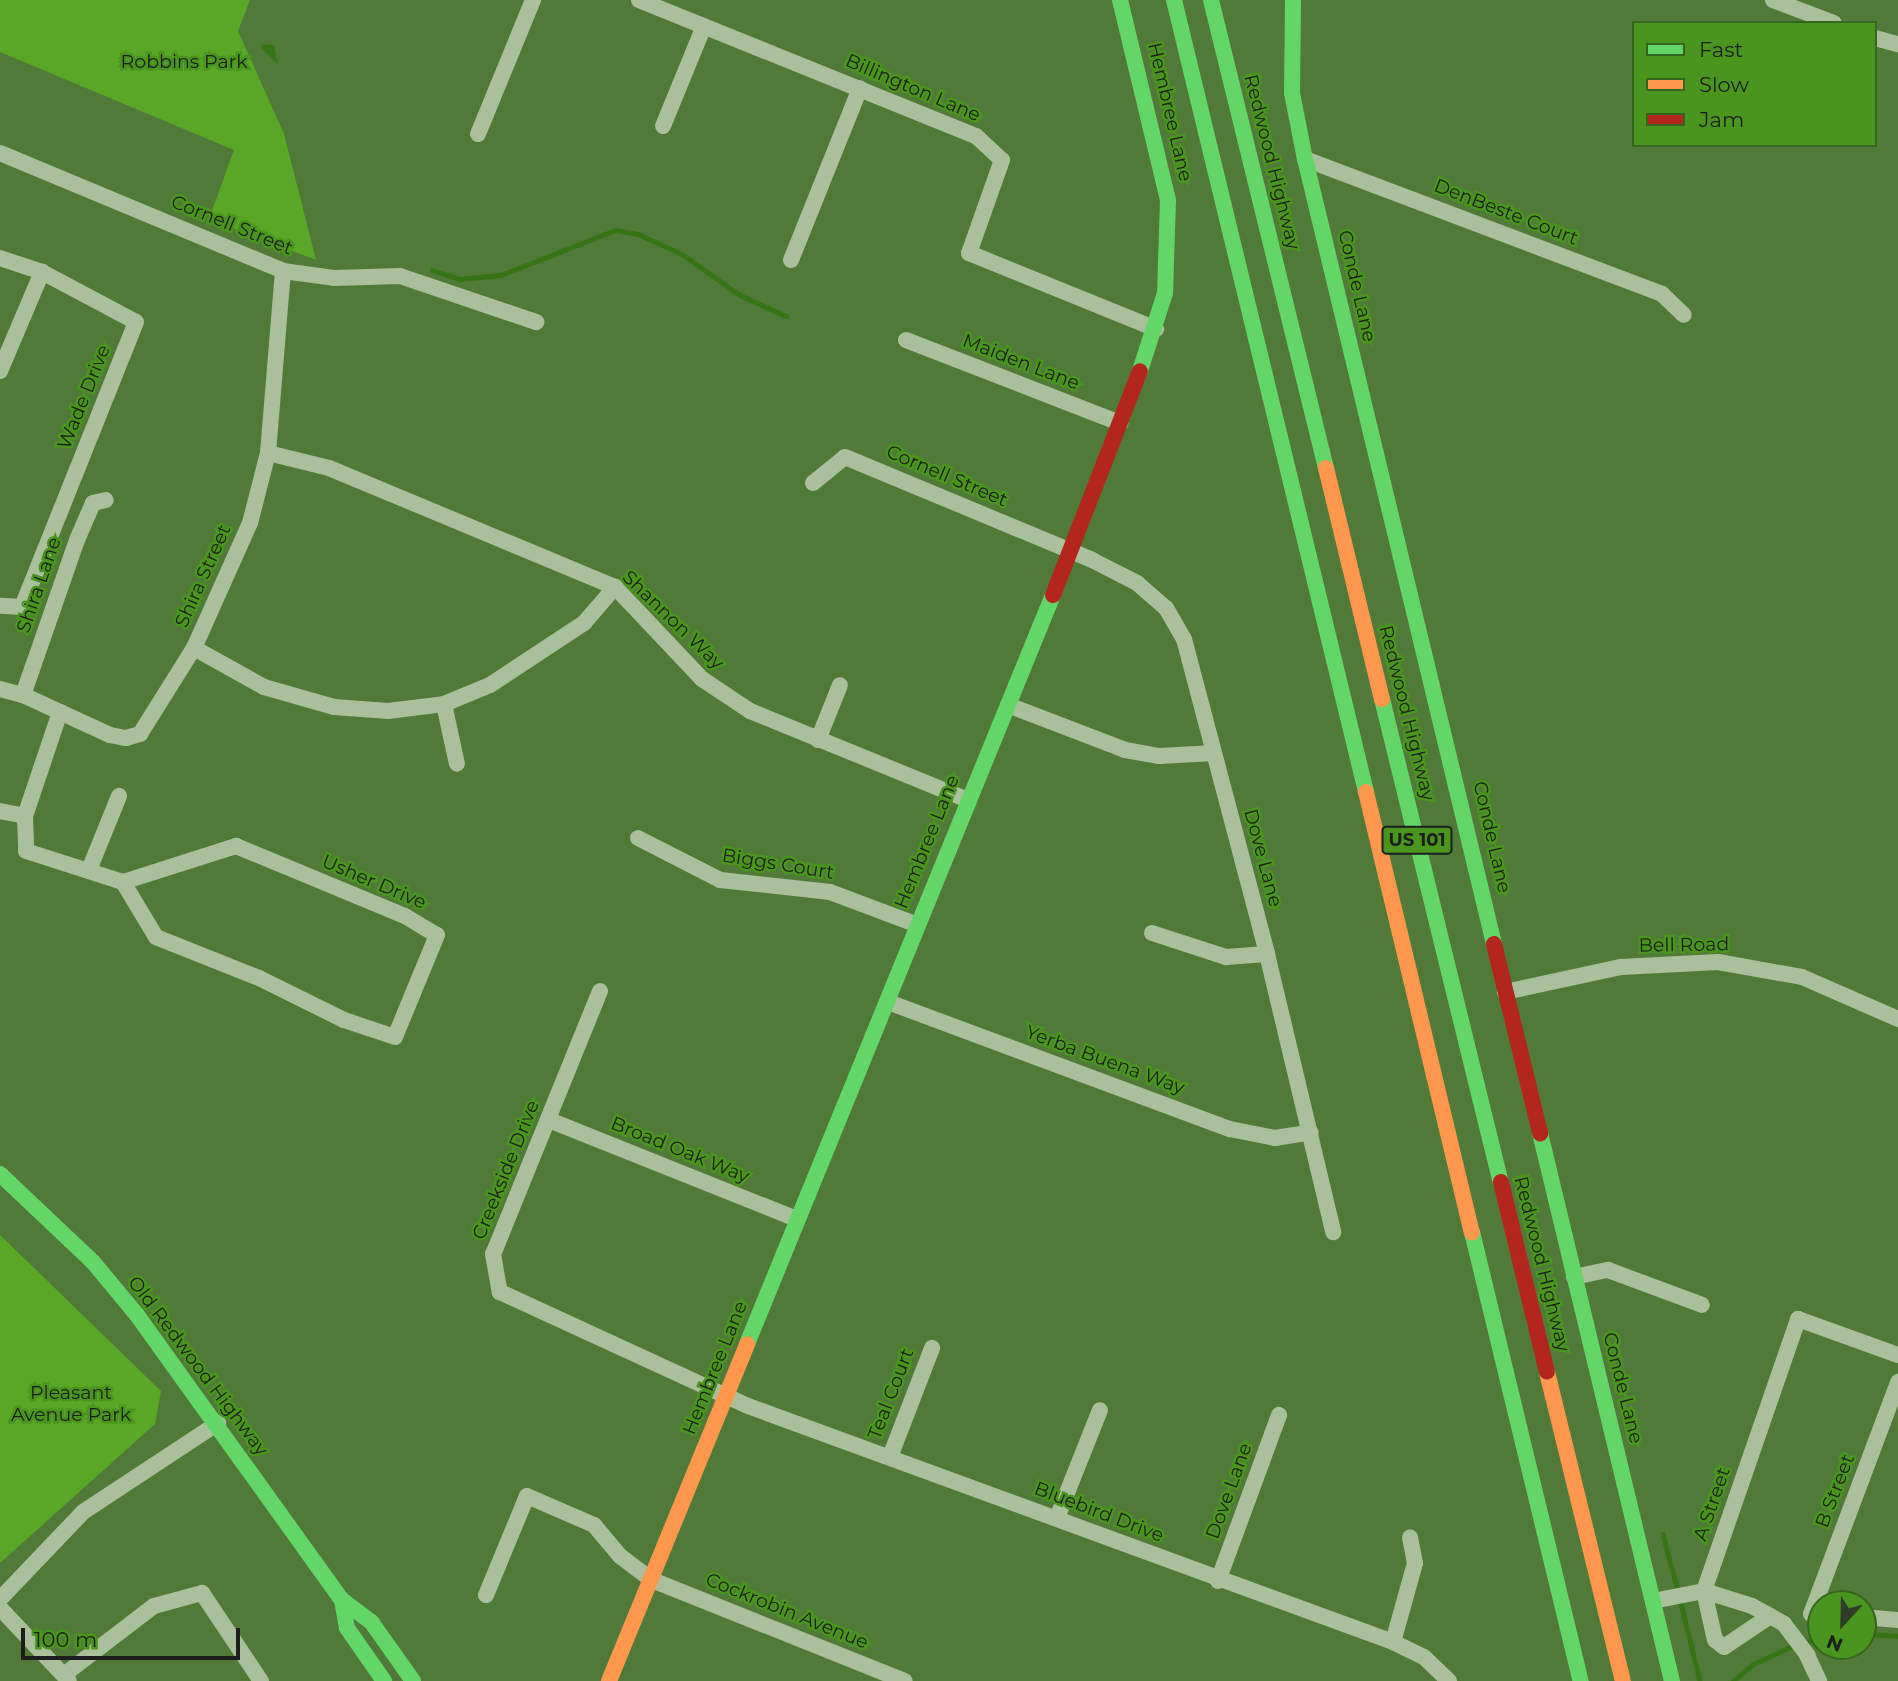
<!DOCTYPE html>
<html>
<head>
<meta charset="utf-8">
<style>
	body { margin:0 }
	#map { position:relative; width:1898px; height:1681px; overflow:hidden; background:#517a38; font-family:Montserrat,sans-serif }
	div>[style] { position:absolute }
	.green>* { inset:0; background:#5aa728 }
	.water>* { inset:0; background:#387416 }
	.stream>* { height:4.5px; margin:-2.25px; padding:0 2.25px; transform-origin:2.25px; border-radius:2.25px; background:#387416 }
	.street>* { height:16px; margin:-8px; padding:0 8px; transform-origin:8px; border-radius:8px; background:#aac09d }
	.fast>* { height:16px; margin:-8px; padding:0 8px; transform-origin:8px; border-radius:8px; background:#63d668 }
	.slow>* { height:16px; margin:-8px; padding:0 8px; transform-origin:8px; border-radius:8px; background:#ff974d }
	.jam>* { height:16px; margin:-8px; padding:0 8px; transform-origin:8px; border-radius:8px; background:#b3261e }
	span { translate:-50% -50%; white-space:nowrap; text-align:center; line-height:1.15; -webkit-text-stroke:5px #4a951d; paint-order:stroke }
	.shield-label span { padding:2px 5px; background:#4a951d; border:2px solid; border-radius:5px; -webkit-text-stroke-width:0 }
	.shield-label { font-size:18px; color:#1d1d1d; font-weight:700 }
	.park-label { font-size:19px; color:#1c1d1b }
	.street-label { font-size:19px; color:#1d1d1d }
	.legend { position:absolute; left:1632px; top:21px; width:245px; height:126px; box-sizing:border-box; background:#4a951d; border:2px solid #38651d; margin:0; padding:9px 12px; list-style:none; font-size:21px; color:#1d1d1d }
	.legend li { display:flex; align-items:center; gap:14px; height:35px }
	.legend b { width:35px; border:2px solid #38651d }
	.north { position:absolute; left:1807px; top:1590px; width:70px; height:70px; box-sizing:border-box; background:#4a951d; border:2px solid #38651d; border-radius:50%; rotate:202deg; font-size:19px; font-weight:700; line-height:28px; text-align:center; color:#1d1d1d }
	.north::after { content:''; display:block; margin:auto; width:24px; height:32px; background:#2f3e26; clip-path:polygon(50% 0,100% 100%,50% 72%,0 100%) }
	.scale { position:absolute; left:21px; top:1628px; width:219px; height:32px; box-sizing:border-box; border:4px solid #1d1d1d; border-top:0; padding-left:9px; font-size:21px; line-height:24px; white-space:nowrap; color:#1d1d1d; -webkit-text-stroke:5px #4a951d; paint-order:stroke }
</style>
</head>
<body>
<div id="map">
	<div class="green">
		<div style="clip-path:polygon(0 0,250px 0,238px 31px,284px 134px,316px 260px,209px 219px,234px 150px,0 52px)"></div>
		<div style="clip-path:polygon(0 1235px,161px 1391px,155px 1424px,0 1563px)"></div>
	</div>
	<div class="water">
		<div style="clip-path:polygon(263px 44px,274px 45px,278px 65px,261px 48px)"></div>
	</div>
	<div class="stream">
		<div style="left:432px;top:270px;width:29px;rotate:18deg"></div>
		<div style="left:460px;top:279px;width:41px;rotate:-5.6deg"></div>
		<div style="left:501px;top:275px;width:123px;rotate:-21.5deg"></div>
		<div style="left:615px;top:230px;width:23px;rotate:10deg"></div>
		<div style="left:638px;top:234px;width:48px;rotate:24.4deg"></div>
		<div style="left:682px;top:254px;width:71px;rotate:35.3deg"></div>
		<div style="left:740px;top:295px;width:51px;rotate:24.5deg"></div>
		<div style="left:1663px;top:1534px;width:59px;rotate:75.3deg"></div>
		<div style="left:1680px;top:1599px;width:84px;rotate:76.3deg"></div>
		<div style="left:1863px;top:1634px;width:35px;rotate:3deg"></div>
		<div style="left:1804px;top:1643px;width:18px;rotate:-16deg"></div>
		<div style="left:1733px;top:1681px;width:26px;rotate:-40deg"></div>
		<div style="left:1753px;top:1664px;width:46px;rotate:-24.3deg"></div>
	</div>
	<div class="street">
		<div style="left:639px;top:0;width:363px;rotate:22deg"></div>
		<div style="left:976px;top:136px;width:35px;rotate:43deg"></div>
		<div style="left:1002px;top:160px;width:99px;rotate:109.5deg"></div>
		<div style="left:969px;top:253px;width:202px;rotate:22.1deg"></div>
		<div style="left:1773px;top:0;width:65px;rotate:20.7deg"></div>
		<div style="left:1875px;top:38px;width:24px;rotate:15deg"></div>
		<div style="left:663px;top:126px;width:108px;rotate:-67.7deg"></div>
		<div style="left:478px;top:134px;width:145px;rotate:-67.7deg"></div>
		<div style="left:0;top:153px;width:307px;rotate:22.6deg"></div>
		<div style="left:283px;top:271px;width:51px;rotate:7.8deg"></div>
		<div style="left:334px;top:278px;width:66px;rotate:-1.7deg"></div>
		<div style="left:400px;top:276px;width:144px;rotate:18.7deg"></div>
		<div style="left:1305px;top:159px;width:382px;rotate:20.7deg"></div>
		<div style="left:1662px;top:294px;width:30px;rotate:44deg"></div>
		<div style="left:0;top:258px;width:44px;rotate:18.4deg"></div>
		<div style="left:42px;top:272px;width:106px;rotate:28deg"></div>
		<div style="left:136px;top:322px;width:307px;rotate:111.8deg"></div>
		<div style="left:22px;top:607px;width:22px;rotate:-177deg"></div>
		<div style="left:791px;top:260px;width:185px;rotate:-68.1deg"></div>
		<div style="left:906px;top:340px;width:230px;rotate:21.2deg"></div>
		<div style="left:0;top:371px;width:108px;rotate:-67deg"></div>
		<div style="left:268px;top:453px;width:63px;rotate:13.8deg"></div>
		<div style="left:329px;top:468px;width:310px;rotate:22.6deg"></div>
		<div style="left:615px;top:587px;width:127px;rotate:46.6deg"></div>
		<div style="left:702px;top:679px;width:58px;rotate:33.7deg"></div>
		<div style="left:750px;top:711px;width:233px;rotate:22.2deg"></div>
		<div style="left:813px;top:483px;width:41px;rotate:-39.1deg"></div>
		<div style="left:845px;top:457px;width:268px;rotate:22.6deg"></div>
		<div style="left:1092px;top:560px;width:51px;rotate:27.1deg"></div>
		<div style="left:1137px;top:583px;width:38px;rotate:41deg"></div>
		<div style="left:1166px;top:608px;width:36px;rotate:60deg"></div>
		<div style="left:1184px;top:639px;width:326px;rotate:75.2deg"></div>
		<div style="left:1267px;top:954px;width:286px;rotate:76.6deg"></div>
		<div style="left:194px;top:648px;width:80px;rotate:29.1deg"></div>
		<div style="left:264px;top:687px;width:73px;rotate:15.9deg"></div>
		<div style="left:334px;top:707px;width:54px;rotate:4.2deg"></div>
		<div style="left:388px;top:711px;width:56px;rotate:-7.1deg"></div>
		<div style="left:444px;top:704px;width:50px;rotate:-22.4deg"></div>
		<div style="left:490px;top:685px;width:113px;rotate:-33.4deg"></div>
		<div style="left:584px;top:623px;width:48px;rotate:-49.3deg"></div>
		<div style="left:0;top:689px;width:24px;rotate:15deg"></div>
		<div style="left:23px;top:695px;width:96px;rotate:24.7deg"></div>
		<div style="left:110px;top:735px;width:16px;rotate:11deg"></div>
		<div style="left:126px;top:738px;width:15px;rotate:-16deg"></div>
		<div style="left:140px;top:734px;width:102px;rotate:-57.9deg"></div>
		<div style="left:194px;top:648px;width:137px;rotate:-65.9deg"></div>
		<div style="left:250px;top:523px;width:72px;rotate:-75.6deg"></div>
		<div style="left:268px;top:453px;width:183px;rotate:-85.3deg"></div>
		<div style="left:23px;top:695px;width:164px;rotate:-70.8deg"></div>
		<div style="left:77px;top:540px;width:40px;rotate:-66.6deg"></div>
		<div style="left:93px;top:503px;width:13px;rotate:-13deg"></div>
		<div style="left:444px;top:704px;width:61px;rotate:77.8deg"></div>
		<div style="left:1008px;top:705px;width:125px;rotate:21deg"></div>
		<div style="left:1125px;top:750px;width:35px;rotate:10deg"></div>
		<div style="left:1159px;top:756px;width:55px;rotate:-3.1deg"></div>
		<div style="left:818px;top:740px;width:59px;rotate:-68.2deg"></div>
		<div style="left:0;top:811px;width:25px;rotate:11deg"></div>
		<div style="left:25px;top:816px;width:35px;rotate:88deg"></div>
		<div style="left:26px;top:851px;width:102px;rotate:17.7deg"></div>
		<div style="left:25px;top:816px;width:110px;rotate:-71.4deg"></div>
		<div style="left:638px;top:838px;width:92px;rotate:27.1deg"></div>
		<div style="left:720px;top:880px;width:111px;rotate:6.2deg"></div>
		<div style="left:830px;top:892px;width:91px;rotate:20.6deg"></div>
		<div style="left:236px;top:846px;width:183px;rotate:22.5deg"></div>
		<div style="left:405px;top:916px;width:37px;rotate:31deg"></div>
		<div style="left:437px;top:935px;width:110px;rotate:112.4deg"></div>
		<div style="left:395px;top:1037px;width:54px;rotate:-161.6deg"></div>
		<div style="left:344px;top:1020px;width:95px;rotate:-153.7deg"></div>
		<div style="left:259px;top:978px;width:111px;rotate:-158.3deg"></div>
		<div style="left:156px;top:937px;width:64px;rotate:-121deg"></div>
		<div style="left:123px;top:882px;width:119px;rotate:-17.7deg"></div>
		<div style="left:89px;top:870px;width:80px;rotate:-67.9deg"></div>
		<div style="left:1152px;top:933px;width:78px;rotate:18deg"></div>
		<div style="left:1226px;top:957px;width:41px;rotate:-4.2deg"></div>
		<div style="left:600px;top:991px;width:284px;rotate:112.1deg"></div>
		<div style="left:493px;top:1254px;width:39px;rotate:80deg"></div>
		<div style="left:500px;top:1292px;width:273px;rotate:24.7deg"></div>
		<div style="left:748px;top:1406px;width:687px;rotate:20.1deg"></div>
		<div style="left:1393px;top:1642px;width:34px;rotate:26deg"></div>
		<div style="left:1424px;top:1657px;width:35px;rotate:44deg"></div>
		<div style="left:1505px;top:992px;width:119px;rotate:-12.2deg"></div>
		<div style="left:1621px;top:967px;width:97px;rotate:-3deg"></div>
		<div style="left:1718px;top:962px;width:85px;rotate:10.1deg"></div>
		<div style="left:1802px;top:977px;width:105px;rotate:23.6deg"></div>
		<div style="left:888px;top:1002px;width:365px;rotate:20.4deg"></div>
		<div style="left:1230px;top:1129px;width:46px;rotate:11.3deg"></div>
		<div style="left:1275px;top:1138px;width:36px;rotate:-9deg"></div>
		<div style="left:549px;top:1120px;width:266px;rotate:21.8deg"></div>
		<div style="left:1574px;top:1277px;width:35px;rotate:-12deg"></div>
		<div style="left:1608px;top:1270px;width:100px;rotate:20.4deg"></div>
		<div style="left:890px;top:1457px;width:117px;rotate:-68.9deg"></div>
		<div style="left:1057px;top:1518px;width:116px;rotate:-68.3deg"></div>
		<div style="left:1218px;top:1581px;width:177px;rotate:-69.8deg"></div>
		<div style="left:486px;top:1595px;width:107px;rotate:-67.5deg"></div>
		<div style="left:527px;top:1496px;width:73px;rotate:23.4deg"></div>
		<div style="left:594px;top:1525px;width:40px;rotate:50deg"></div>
		<div style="left:620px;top:1556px;width:40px;rotate:37deg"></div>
		<div style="left:652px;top:1580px;width:272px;rotate:21.8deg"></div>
		<div style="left:0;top:1599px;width:120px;rotate:-46.3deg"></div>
		<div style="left:83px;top:1512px;width:162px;rotate:-33.4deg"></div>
		<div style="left:1653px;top:1601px;width:52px;rotate:-11.1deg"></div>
		<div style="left:1704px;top:1591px;width:50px;rotate:17.4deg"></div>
		<div style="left:1752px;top:1606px;width:37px;rotate:29deg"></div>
		<div style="left:1784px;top:1624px;width:39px;rotate:53deg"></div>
		<div style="left:1807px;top:1655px;width:29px;rotate:65deg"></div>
		<div style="left:0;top:1608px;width:100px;rotate:46.6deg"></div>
		<div style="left:1811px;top:1614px;width:248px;rotate:-69.4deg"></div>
		<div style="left:1770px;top:1616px;width:55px;rotate:146deg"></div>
		<div style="left:1724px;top:1647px;width:11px;rotate:-142deg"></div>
		<div style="left:1715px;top:1640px;width:50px;rotate:-102.7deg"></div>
		<div style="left:1704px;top:1591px;width:288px;rotate:-70.9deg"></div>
		<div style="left:1798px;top:1319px;width:106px;rotate:19.8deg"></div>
		<div style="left:1863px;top:1617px;width:35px;rotate:5deg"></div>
		<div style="left:1393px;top:1642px;width:82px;rotate:-74.4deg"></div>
		<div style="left:1415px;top:1563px;width:26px;rotate:-101deg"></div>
		<div style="left:65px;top:1674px;width:112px;rotate:-37.4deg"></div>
		<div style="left:154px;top:1606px;width:50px;rotate:-15.2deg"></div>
		<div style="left:202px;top:1593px;width:106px;rotate:56.2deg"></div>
	</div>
	<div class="fast">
		<div style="left:1120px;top:0;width:206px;rotate:76.5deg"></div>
		<div style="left:1168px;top:200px;width:93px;rotate:91.8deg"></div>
		<div style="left:1165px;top:293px;width:82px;rotate:107.8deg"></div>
		<div style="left:1174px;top:0;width:815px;rotate:76.37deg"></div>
		<div style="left:1211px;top:0;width:482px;rotate:76.2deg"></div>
		<div style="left:1293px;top:0;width:93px;rotate:90.6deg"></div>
		<div style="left:1292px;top:93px;width:67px;rotate:78.9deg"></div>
		<div style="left:1305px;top:159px;width:807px;rotate:76.46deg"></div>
		<div style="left:1382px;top:699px;width:497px;rotate:76.2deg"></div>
		<div style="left:1540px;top:1133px;width:564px;rotate:76.46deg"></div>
		<div style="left:0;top:1174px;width:128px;rotate:43.4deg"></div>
		<div style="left:93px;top:1262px;width:69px;rotate:50.3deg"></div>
		<div style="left:137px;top:1315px;width:351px;rotate:54.3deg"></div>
		<div style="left:342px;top:1600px;width:38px;rotate:37deg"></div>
		<div style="left:372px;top:1623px;width:71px;rotate:54.7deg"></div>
		<div style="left:1472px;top:1232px;width:462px;rotate:76.4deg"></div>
		<div style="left:747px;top:1344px;width:809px;rotate:-67.78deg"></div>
		<div style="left:342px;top:1600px;width:28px;rotate:80deg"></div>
		<div style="left:347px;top:1628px;width:65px;rotate:55.1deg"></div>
	</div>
	<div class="slow">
		<div style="left:1326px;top:468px;width:238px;rotate:76.4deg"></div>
		<div style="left:1366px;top:792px;width:453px;rotate:76.5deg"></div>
		<div style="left:1547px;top:1372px;width:318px;rotate:76.2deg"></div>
		<div style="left:609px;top:1681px;width:364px;rotate:-67.7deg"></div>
	</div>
	<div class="jam">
		<div style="left:1053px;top:595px;width:240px;rotate:-68.8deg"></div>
		<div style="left:1494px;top:944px;width:195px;rotate:76.3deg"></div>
		<div style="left:1501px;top:1182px;width:195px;rotate:76.4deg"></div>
	</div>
	<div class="shield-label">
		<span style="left:1417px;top:840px">US 101</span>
	</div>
	<div class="park-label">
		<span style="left:184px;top:62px">Robbins Park</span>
		<span style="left:71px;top:1404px">Pleasant<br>Avenue Park</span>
	</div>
	<div class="street-label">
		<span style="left:913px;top:88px;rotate:23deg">Billington Lane</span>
		<span style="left:1170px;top:112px;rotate:77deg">Hembree Lane</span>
		<span style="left:1272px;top:162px;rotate:76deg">Redwood Highway</span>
		<span style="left:1506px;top:212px;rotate:21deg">DenBeste Court</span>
		<span style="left:232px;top:225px;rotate:22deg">Cornell Street</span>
		<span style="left:1357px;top:286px;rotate:77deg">Conde Lane</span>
		<span style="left:1021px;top:362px;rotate:21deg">Maiden Lane</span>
		<span style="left:84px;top:397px;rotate:-68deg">Wade Drive</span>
		<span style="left:947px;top:476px;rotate:23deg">Cornell Street</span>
		<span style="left:203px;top:576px;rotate:-66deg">Shira Street</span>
		<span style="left:39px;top:585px;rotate:-71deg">Shira Lane</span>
		<span style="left:673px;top:620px;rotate:44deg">Shannon Way</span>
		<span style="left:1407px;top:713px;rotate:76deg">Redwood Highway</span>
		<span style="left:1492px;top:837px;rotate:77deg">Conde Lane</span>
		<span style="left:927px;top:842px;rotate:-68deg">Hembree Lane</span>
		<span style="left:1263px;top:858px;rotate:75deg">Dove Lane</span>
		<span style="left:778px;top:864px;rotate:9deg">Biggs Court</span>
		<span style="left:374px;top:882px;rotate:23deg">Usher Drive</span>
		<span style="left:1684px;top:945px;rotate:-1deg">Bell Road</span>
		<span style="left:1105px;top:1060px;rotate:20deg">Yerba Buena Way</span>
		<span style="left:680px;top:1150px;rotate:22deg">Broad Oak Way</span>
		<span style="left:506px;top:1170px;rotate:-68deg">Creekside Drive</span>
		<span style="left:1542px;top:1264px;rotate:76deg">Redwood Highway</span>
		<span style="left:198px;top:1366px;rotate:53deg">Old Redwood Highway</span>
		<span style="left:715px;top:1368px;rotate:-68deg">Hembree Lane</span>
		<span style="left:1623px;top:1388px;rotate:76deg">Conde Lane</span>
		<span style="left:891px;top:1394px;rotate:-69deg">Teal Court</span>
		<span style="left:1229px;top:1491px;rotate:-70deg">Dove Lane</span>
		<span style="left:1835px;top:1491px;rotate:-69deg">B Street</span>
		<span style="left:1712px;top:1504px;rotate:-71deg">A Street</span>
		<span style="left:1099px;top:1512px;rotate:21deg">Bluebird Drive</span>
		<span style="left:787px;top:1611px;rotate:22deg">Cockrobin Avenue</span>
	</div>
	<ul class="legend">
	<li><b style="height:9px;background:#63d668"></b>Fast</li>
	<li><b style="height:9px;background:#ff974d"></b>Slow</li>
	<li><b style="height:9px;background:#b3261e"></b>Jam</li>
	</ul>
	<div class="north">N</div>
	<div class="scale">100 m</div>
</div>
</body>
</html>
